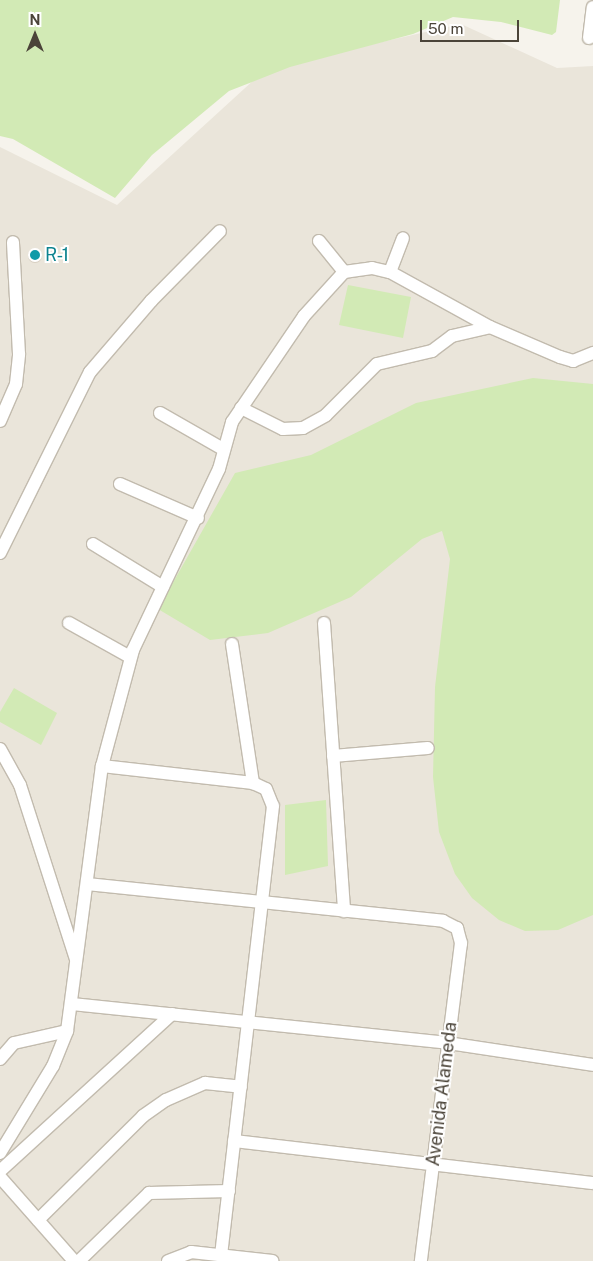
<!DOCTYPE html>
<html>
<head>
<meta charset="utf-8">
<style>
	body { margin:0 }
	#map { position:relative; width:593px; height:1261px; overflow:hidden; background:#f6f3ec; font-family:"Public Sans",sans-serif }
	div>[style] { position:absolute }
	.residential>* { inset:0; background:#eae5da }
	.green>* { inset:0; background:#d2eab5 }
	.building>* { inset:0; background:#d8cfc1 }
	.round { border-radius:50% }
	.roads { filter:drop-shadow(1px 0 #c2bbae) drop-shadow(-1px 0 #c2bbae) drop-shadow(0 1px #c2bbae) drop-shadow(0 -1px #c2bbae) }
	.street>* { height:12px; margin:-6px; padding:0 6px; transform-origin:6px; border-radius:6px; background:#fff }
	.dots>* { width:14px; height:14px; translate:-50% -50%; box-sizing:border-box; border:2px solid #fff; border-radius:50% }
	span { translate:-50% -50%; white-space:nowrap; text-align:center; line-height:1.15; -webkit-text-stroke:4px #fff; paint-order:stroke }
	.culture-label { font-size:18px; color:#0d838f }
	.left { translate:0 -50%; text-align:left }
	.street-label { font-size:18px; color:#4b4439 }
	.north { position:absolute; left:10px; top:10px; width:50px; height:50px; -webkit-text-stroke:4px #fff; paint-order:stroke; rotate:0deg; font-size:14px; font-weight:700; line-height:20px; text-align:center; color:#4b4439 }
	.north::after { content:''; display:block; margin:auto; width:18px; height:22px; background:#4b4439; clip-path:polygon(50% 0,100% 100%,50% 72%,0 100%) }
	.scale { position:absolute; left:420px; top:20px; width:99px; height:22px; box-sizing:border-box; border:2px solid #4b4439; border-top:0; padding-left:6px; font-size:15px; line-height:18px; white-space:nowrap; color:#4b4439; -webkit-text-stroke:4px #fff; paint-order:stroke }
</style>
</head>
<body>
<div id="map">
	<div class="residential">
		<div style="clip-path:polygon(461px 24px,557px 68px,593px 66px,593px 1261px,0 1261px,0 147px,117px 205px,267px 68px)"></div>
	</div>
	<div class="green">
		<div style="clip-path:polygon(0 0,560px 0,556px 32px,552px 35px,501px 22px,453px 17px,413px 34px,290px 67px,229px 91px,152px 155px,115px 198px,13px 139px,0 136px)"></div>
		<div style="clip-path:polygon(348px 285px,411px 297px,403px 338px,339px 325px)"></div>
		<div style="clip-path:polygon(533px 378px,593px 384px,593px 915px,558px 930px,525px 931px,499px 920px,472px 898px,455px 874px,439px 832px,433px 777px,435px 687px,450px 559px,442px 531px,422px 539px,351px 597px,268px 633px,210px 640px,158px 609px,235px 473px,311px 455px,416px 403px)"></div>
		<div style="clip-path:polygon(14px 688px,57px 713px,41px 745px,0 722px,0 712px)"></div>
		<div style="clip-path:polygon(326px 800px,328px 866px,285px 875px,285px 805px)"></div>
	</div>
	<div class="building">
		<div class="round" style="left:28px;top:249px;width:14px;height:14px"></div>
	</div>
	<div class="roads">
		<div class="street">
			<div style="left:589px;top:38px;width:31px;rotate:-83deg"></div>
			<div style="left:319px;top:241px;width:40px;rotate:51deg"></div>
			<div style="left:390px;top:272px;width:36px;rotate:-69deg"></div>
			<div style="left:241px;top:408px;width:47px;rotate:26.6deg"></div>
			<div style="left:283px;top:429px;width:20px;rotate:-3deg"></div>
			<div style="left:303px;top:428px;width:26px;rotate:-29deg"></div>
			<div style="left:326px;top:415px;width:72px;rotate:-45deg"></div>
			<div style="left:377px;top:364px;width:57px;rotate:-13.3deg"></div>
			<div style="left:432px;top:351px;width:25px;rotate:-37deg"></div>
			<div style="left:452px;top:336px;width:39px;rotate:-13deg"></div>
			<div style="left:160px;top:413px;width:73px;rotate:29.7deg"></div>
			<div style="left:0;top:421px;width:40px;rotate:-66.6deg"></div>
			<div style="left:16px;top:384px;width:30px;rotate:-84deg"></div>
			<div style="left:19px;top:354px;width:112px;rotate:-93.1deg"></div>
			<div style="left:120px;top:484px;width:85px;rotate:23.6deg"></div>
			<div style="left:93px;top:544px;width:82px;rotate:31.6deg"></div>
			<div style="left:0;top:553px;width:202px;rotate:-63.6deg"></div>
			<div style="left:90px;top:372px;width:94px;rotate:-49.3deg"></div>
			<div style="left:151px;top:301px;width:98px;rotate:-45.4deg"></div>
			<div style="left:69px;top:623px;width:70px;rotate:29.1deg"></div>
			<div style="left:324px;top:623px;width:289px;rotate:86deg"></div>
			<div style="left:232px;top:644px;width:141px;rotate:81.4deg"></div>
			<div style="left:0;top:749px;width:41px;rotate:60.9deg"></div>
			<div style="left:20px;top:785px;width:183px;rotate:72.2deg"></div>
			<div style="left:333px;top:756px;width:95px;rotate:-4.8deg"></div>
			<div style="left:102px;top:766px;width:152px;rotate:6.4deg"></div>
			<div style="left:253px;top:783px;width:14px;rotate:25deg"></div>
			<div style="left:266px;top:789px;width:18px;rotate:68deg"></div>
			<div style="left:273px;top:806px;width:452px;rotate:96.6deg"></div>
			<div style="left:87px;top:884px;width:358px;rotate:5.9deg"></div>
			<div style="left:443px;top:921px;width:16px;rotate:27deg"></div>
			<div style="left:457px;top:928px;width:16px;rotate:75deg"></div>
			<div style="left:461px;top:943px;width:321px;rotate:97.2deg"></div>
			<div style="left:72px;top:1004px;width:378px;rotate:5.9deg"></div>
			<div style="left:448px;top:1043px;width:147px;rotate:8.6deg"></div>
			<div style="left:0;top:1059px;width:21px;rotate:-49deg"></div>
			<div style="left:14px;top:1043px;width:54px;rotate:-12.8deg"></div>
			<div style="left:234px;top:1141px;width:361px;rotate:6.7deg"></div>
			<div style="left:0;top:1153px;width:102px;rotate:-58.7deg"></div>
			<div style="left:53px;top:1066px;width:38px;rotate:-68deg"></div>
			<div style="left:67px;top:1031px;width:267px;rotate:-82.5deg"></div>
			<div style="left:102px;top:766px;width:120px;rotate:-75deg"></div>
			<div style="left:133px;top:650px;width:200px;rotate:-64.6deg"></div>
			<div style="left:219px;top:469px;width:49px;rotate:-74.5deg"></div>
			<div style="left:232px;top:422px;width:128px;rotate:-55.8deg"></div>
			<div style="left:304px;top:316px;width:59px;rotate:-47.7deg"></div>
			<div style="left:344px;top:272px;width:28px;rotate:-8deg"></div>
			<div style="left:372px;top:268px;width:18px;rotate:13deg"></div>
			<div style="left:390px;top:272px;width:114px;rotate:28.8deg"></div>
			<div style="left:490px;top:327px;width:76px;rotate:23.2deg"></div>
			<div style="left:560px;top:357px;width:14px;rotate:17deg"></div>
			<div style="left:573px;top:361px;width:22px;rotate:-22deg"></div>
			<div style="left:0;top:1171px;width:233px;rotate:-42.4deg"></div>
			<div style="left:0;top:1177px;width:112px;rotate:48.6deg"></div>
			<div style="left:38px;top:1220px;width:148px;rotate:-44.7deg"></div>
			<div style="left:143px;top:1116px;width:28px;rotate:-35deg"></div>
			<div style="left:166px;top:1100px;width:43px;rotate:-23.6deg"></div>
			<div style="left:205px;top:1083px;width:36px;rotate:6deg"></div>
			<div style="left:79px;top:1261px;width:98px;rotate:-44.2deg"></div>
			<div style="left:149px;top:1193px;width:80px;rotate:-1.4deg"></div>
			<div style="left:168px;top:1261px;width:25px;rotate:-21deg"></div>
			<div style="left:191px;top:1252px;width:82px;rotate:6.3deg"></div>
		</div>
	</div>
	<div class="dots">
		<div style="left:35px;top:255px;background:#0f9aa8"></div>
	</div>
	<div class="culture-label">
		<span class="left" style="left:45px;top:255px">R-1</span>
	</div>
	<div class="street-label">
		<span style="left:442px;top:1094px;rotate:-83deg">Avenida Alameda</span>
	</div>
	<div class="north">N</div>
	<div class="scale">50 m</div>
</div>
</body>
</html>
